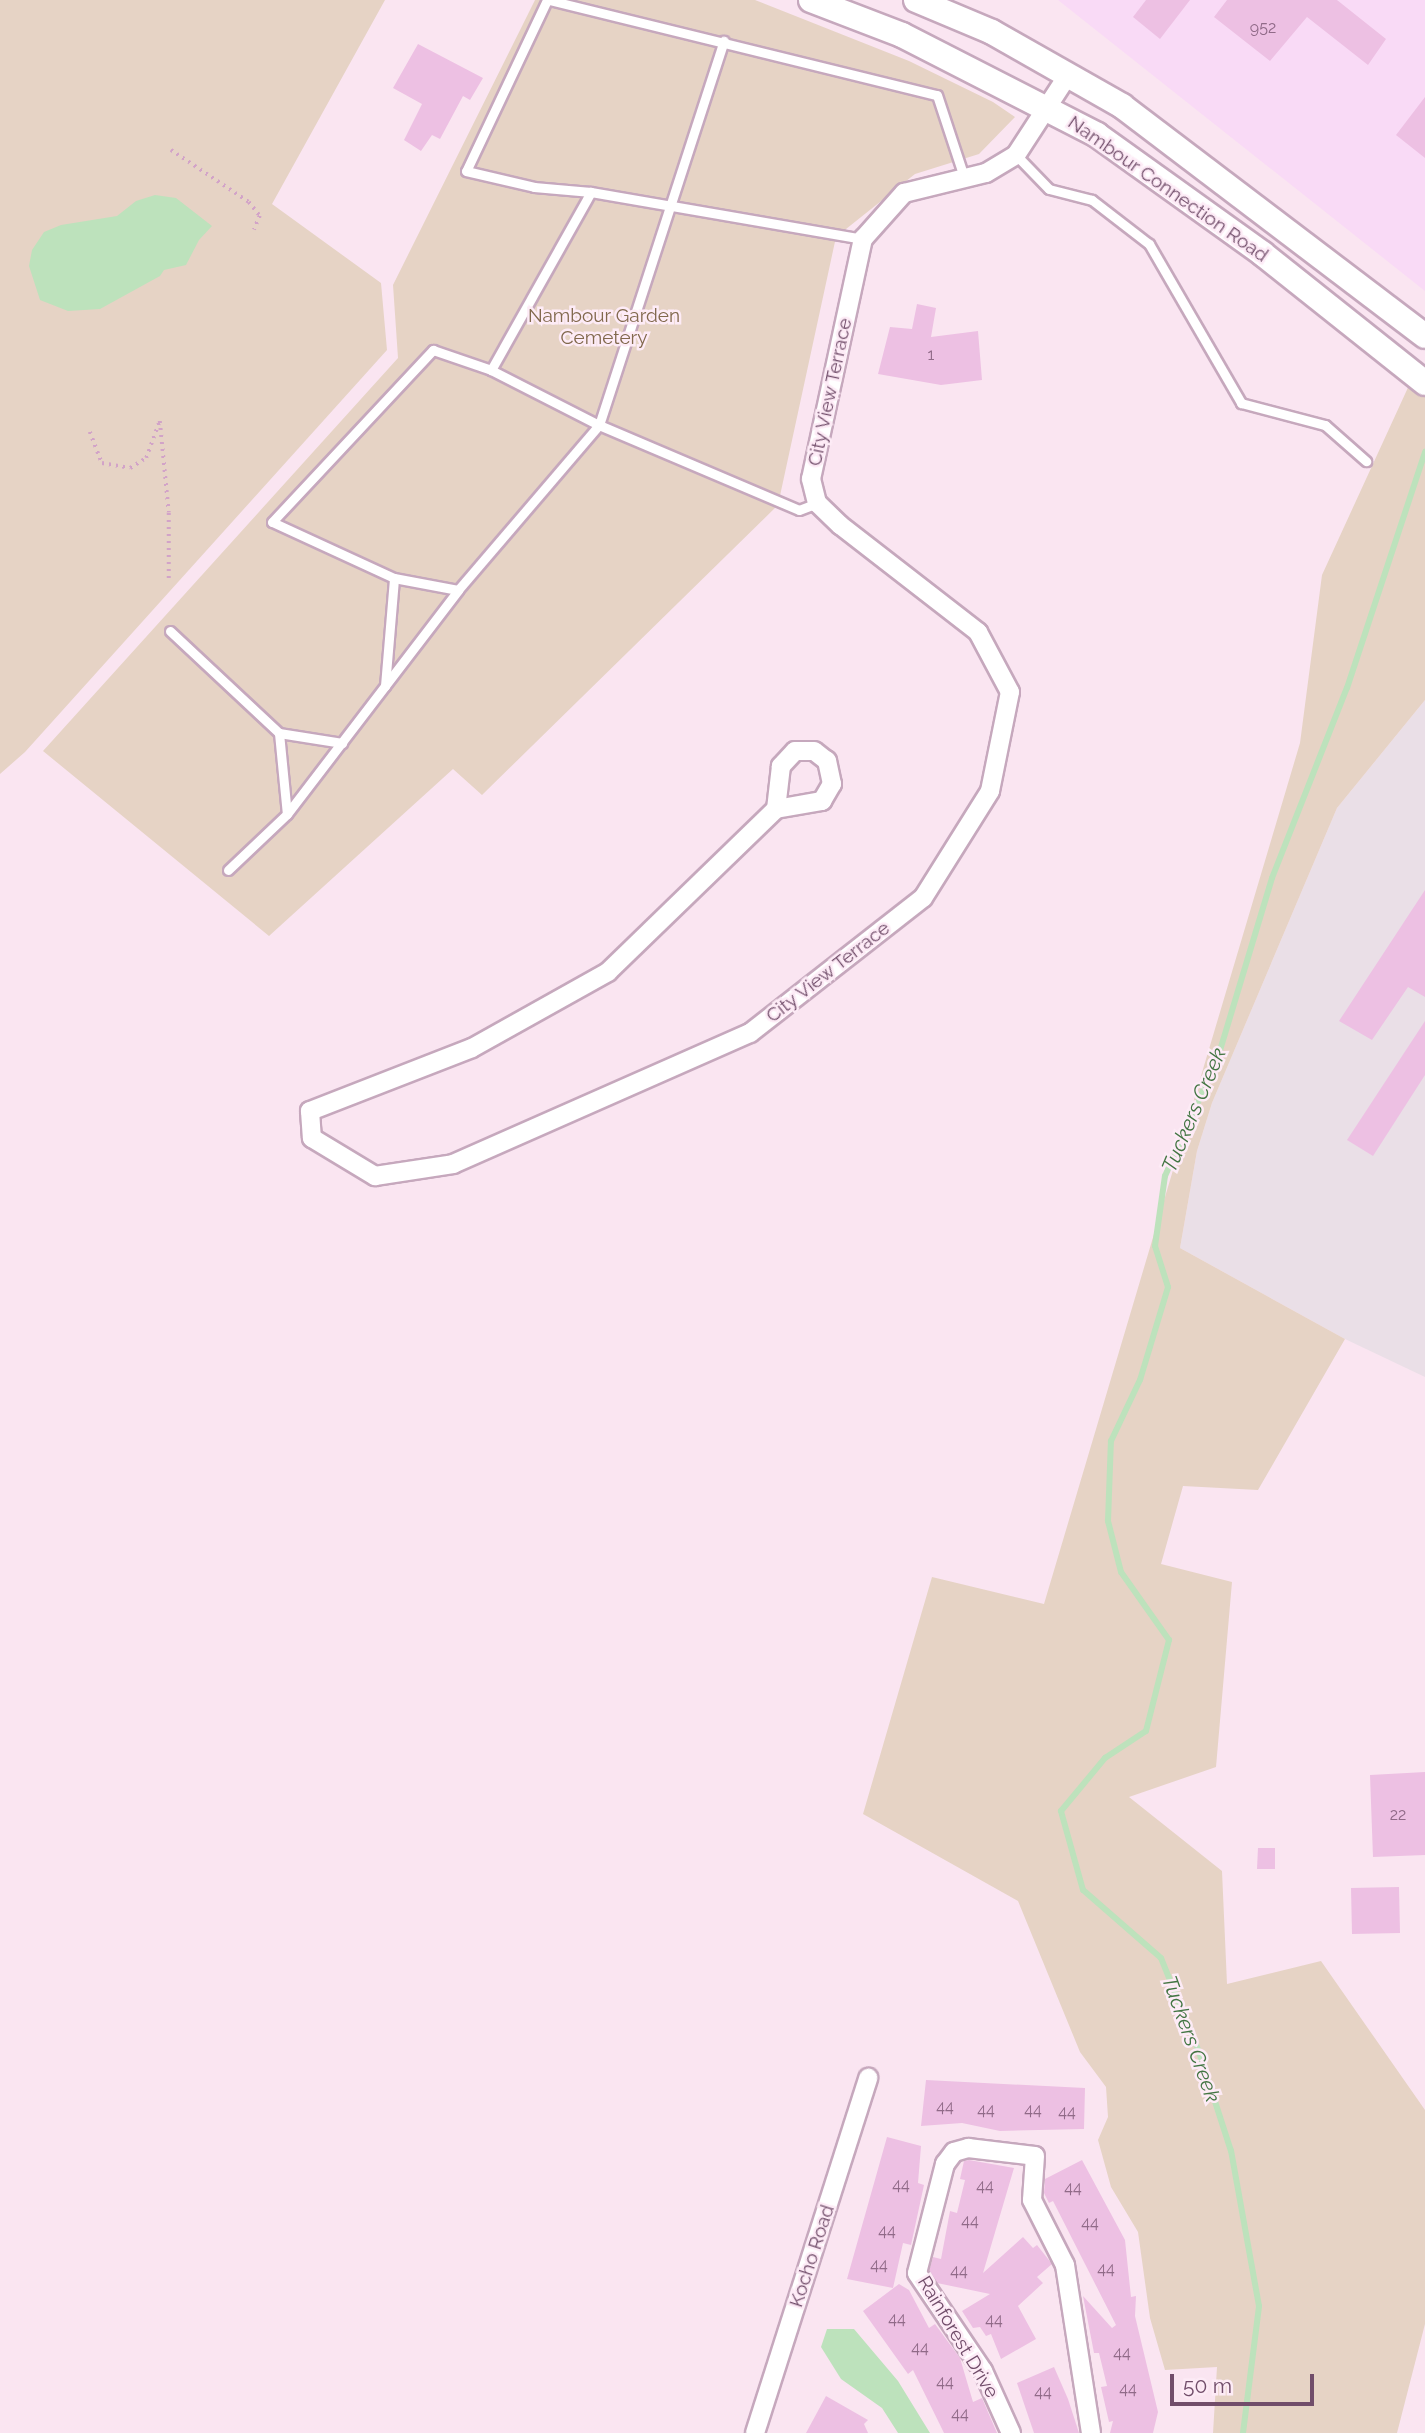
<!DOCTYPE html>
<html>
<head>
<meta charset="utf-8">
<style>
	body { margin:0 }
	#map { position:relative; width:1425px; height:2433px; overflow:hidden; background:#fae5f1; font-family:Raleway,sans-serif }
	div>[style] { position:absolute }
	.commercial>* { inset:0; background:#f9daf6 }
	.industrial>* { inset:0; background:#eadfe7 }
	.green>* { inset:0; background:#e6d3c5 }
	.water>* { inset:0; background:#bde2bc }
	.stream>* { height:6px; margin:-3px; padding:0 3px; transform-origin:3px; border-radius:3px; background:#bde2bc }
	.building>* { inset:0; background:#edc0e3 }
	.path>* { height:3.5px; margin-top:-1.75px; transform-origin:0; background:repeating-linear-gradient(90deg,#d2a3c8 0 2px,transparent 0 7px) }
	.roads { filter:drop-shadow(2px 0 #c6a8bd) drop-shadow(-2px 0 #c6a8bd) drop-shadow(0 2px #c6a8bd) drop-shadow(0 -2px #c6a8bd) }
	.service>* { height:9px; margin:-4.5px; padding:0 4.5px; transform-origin:4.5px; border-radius:4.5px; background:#fff }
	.minor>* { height:18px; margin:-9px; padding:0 9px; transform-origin:9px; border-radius:9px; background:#fff }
	.secondary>* { height:24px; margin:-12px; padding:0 12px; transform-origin:12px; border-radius:12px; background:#fff }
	span { translate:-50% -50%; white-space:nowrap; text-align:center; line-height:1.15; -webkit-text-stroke:5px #fdebf6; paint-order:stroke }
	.number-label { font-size:16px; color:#906a88 }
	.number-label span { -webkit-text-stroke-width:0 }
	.street-label { font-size:19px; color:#714d6a }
	.park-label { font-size:19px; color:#81684c }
	.water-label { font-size:21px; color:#427542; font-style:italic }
	.scale { position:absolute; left:1170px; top:2374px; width:144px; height:32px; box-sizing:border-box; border:4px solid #714d6a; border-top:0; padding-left:9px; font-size:21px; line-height:24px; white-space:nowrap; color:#714d6a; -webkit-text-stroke:5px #fdebf6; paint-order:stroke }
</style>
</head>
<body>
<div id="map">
	<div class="commercial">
		<div style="clip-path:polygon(1058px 0,1425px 0,1425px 291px)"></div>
	</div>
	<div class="industrial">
		<div style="clip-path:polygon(1425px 700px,1425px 1377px,1345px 1339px,1180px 1248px,1197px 1151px,1212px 1103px,1337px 808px)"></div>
	</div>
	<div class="green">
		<div style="clip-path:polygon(0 0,385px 0,272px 204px,381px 283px,387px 350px,25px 752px,0 774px)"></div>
		<div style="clip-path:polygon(535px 0,755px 0,909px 61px,993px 102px,1015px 117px,979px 154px,915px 174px,836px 237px,778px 505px,482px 795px,453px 769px,269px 936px,43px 751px,398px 358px,393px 285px)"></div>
		<div style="clip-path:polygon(1411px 381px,1425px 394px,1425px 700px,1337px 808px,1212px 1103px,1197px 1151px,1180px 1248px,1345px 1339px,1258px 1490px,1183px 1486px,1161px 1564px,1232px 1582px,1216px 1767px,1129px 1797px,1222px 1871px,1227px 1984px,1321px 1961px,1425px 2110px,1425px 2324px,1397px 2433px,1213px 2433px,1217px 2367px,1165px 2370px,1150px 2318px,1138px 2232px,1111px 2187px,1098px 2140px,1108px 2117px,1106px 2087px,1080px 2052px,1018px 1901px,863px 1814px,932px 1577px,1044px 1604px,1300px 743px,1322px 575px)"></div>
	</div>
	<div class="water">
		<div style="clip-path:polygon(155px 195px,176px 198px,212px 226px,199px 240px,186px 265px,164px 270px,160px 276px,100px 309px,68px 311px,40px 300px,29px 266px,32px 250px,44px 232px,61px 225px,117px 216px,136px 201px)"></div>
		<div style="clip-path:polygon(827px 2329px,854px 2329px,898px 2381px,930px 2433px,898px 2433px,882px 2408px,841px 2379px,821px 2347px)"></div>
	</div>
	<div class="stream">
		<div style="left:1243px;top:2433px;width:128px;rotate:-82.8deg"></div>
		<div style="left:1259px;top:2306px;width:158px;rotate:-100.2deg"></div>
		<div style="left:1231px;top:2151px;width:104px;rotate:-107.9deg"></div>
		<div style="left:1199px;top:2052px;width:101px;rotate:-112deg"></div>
		<div style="left:1161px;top:1958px;width:103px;rotate:-138.9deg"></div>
		<div style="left:1083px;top:1890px;width:82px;rotate:-105.6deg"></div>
		<div style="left:1061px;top:1811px;width:69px;rotate:-50.3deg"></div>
		<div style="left:1105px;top:1758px;width:49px;rotate:-33.4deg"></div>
		<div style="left:1146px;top:1731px;width:94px;rotate:-75.8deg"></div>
		<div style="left:1169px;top:1640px;width:83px;rotate:-125.2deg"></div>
		<div style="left:1121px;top:1572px;width:53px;rotate:-104.3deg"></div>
		<div style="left:1108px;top:1521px;width:80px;rotate:-87.9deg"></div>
		<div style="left:1111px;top:1441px;width:68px;rotate:-64.6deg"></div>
		<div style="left:1140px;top:1380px;width:97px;rotate:-73.2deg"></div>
		<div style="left:1168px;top:1287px;width:43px;rotate:-107.6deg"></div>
		<div style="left:1155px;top:1246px;width:71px;rotate:-81.9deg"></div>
		<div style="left:1165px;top:1176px;width:130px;rotate:-66deg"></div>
		<div style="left:1218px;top:1057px;width:187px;rotate:-73.2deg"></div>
		<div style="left:1272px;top:878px;width:204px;rotate:-68.5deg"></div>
		<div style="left:1347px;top:688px;width:249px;rotate:-71.7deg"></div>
	</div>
	<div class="building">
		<div style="clip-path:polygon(1146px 0,1190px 0,1160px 39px,1133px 17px)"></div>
		<div style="clip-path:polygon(1227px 0,1337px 0,1386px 39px,1368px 65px,1307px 17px,1270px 61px,1214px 17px)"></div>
		<div style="clip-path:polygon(418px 44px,483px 78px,470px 100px,463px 96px,440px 139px,432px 135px,421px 151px,404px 140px,422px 104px,393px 88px)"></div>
		<div style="clip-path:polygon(1425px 97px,1425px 158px,1396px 135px)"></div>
		<div style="clip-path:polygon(917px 304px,936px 308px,931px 337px,978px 331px,982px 380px,941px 385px,878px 374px,890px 327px,912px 329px)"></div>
		<div style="clip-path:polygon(1425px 890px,1425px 997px,1408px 987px,1372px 1040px,1339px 1021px)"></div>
		<div style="clip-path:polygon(1425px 1021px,1425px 1075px,1373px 1156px,1347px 1140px)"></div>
		<div style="clip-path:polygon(1425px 1772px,1425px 1855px,1373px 1857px,1370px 1775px)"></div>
		<div style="clip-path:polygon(1258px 1848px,1275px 1848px,1275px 1869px,1257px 1869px)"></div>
		<div style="clip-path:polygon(1399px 1887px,1400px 1933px,1352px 1934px,1351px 1888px)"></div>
		<div style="clip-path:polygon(926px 2080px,1085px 2088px,1084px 2129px,1000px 2131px,962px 2123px,921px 2126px)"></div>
		<div style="clip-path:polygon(887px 2137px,921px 2146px,918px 2183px,924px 2185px,911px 2245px,903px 2243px,893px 2288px,847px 2279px)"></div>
		<div style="clip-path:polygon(969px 2160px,1014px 2168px,983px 2273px,1023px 2237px,1033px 2248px,1037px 2245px,1052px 2264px,1037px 2277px,1043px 2283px,1018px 2306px,1036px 2339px,1001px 2359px,991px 2334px,986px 2336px,980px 2327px,973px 2328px,962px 2311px,990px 2294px,937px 2283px,929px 2271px,933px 2257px,941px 2259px,950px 2211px,957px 2213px,965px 2180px,960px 2179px,964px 2161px)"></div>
		<div style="clip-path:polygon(1082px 2160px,1125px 2240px,1131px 2297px,1136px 2296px,1135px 2316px,1158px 2412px,1153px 2433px,1110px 2433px,1113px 2421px,1109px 2422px,1101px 2387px,1107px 2386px,1099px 2353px,1094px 2353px,1083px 2296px,1112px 2328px,1116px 2325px,1053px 2201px,1049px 2203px,1044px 2193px,1045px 2179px)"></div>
		<div style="clip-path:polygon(899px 2284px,909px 2290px,929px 2328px,935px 2324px,960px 2358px,973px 2402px,982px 2398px,997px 2433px,944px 2433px,913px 2370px,908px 2374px,863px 2311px)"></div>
		<div style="clip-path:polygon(1054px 2367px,1068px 2399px,1079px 2433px,1034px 2433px,1017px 2383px)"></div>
		<div style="clip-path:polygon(826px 2396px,868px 2420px,864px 2424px,868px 2433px,806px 2433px)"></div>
	</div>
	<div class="path">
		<div style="left:171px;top:150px;width:94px;rotate:33.7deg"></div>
		<div style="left:249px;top:202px;width:18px;rotate:52deg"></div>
		<div style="left:260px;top:216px;width:15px;rotate:113deg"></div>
		<div style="left:160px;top:421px;width:92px;rotate:84.4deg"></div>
		<div style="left:169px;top:513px;width:66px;rotate:90deg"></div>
		<div style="left:90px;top:432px;width:33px;rotate:69deg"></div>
		<div style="left:102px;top:463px;width:28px;rotate:10deg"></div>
		<div style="left:130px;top:468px;width:19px;rotate:-32deg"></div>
		<div style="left:146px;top:458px;width:38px;rotate:-70deg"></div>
	</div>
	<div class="roads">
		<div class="service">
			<div style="left:547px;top:0;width:189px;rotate:115.3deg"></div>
			<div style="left:466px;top:171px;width:70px;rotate:13.2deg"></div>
			<div style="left:534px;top:187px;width:57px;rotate:5deg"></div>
			<div style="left:591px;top:192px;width:276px;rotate:9.8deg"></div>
			<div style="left:549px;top:0;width:399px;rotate:13.8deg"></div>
			<div style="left:937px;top:95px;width:86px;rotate:71.8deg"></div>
			<div style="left:1016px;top:155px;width:47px;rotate:45.9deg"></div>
			<div style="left:1049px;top:189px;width:44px;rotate:14.3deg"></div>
			<div style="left:1092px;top:200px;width:72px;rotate:37.7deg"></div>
			<div style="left:1149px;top:244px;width:184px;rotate:59.9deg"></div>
			<div style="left:1241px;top:403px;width:87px;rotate:14.7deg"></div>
			<div style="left:1325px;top:425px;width:55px;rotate:41.3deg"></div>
			<div style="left:491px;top:370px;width:204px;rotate:-60.7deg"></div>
			<div style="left:394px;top:578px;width:65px;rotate:10.6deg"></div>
			<div style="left:170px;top:631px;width:149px;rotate:43.1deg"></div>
			<div style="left:279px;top:733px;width:81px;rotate:84.4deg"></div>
			<div style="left:385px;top:686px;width:108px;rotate:-85.2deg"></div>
			<div style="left:394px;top:578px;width:134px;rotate:-155.3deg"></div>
			<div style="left:272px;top:522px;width:236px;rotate:-46.9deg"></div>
			<div style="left:433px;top:350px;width:61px;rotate:19deg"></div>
			<div style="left:491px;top:370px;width:121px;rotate:27deg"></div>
			<div style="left:599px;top:425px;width:404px;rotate:-72deg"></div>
			<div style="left:279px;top:733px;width:64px;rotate:9deg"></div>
			<div style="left:228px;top:870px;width:81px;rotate:-43.5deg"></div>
			<div style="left:287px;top:814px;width:282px;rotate:-52.6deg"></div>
			<div style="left:458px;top:590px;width:217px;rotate:-49.5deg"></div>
			<div style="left:599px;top:425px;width:217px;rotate:23deg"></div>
			<div style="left:799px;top:510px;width:19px;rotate:-21deg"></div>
		</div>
		<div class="minor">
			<div style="left:776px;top:809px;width:47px;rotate:-9.9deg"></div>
			<div style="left:822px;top:801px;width:20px;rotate:-60deg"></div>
			<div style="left:832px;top:784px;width:24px;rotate:-102deg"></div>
			<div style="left:827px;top:761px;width:16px;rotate:-142deg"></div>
			<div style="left:814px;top:751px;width:19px;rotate:180deg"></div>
			<div style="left:795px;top:751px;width:21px;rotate:133deg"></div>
			<div style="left:781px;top:766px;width:43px;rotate:96.6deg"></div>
			<div style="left:776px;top:809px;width:234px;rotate:135.9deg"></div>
			<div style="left:608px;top:972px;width:156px;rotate:150.8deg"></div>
			<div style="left:472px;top:1048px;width:174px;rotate:158.7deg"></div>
			<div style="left:310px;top:1111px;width:27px;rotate:86deg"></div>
			<div style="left:312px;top:1138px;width:74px;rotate:31.1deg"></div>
			<div style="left:375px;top:1176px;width:79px;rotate:-8.7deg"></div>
			<div style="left:453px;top:1164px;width:325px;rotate:-23.8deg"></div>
			<div style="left:750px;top:1033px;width:219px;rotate:-38deg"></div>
			<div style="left:923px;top:898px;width:126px;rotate:-57.9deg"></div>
			<div style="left:990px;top:791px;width:101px;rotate:-78.6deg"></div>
			<div style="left:1010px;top:692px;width:68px;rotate:-118.1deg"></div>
			<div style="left:978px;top:632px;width:175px;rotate:-142.2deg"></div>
			<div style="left:840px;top:525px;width:32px;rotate:-136deg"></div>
			<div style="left:817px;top:503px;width:25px;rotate:-104deg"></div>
			<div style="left:811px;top:479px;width:246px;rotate:-77.8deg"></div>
			<div style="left:863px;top:239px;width:62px;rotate:-48.3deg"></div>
			<div style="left:904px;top:193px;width:84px;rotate:-13.7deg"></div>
			<div style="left:986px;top:173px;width:35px;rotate:-31deg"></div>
			<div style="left:1016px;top:155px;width:95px;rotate:-57deg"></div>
			<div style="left:755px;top:2433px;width:373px;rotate:-72.3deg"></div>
			<div style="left:1011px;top:2433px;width:68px;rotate:-114.3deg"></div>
			<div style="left:983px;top:2371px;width:118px;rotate:-124deg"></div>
			<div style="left:917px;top:2273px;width:113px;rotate:-75.6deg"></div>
			<div style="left:945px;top:2164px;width:15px;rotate:-53deg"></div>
			<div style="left:954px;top:2152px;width:15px;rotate:-16deg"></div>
			<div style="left:968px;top:2148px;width:67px;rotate:6.8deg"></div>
			<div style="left:1035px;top:2156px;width:44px;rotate:93.9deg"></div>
			<div style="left:1032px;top:2200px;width:73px;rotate:63.1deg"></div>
			<div style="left:1065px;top:2265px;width:170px;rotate:81.2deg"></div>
		</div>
		<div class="secondary">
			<div style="left:811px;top:0;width:97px;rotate:21deg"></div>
			<div style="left:902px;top:35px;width:219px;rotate:27.1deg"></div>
			<div style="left:1097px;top:135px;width:204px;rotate:35.6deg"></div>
			<div style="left:1263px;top:254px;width:207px;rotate:38.5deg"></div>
			<div style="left:916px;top:0;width:82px;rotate:22.8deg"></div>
			<div style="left:992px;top:32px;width:150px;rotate:29.6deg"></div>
			<div style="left:1122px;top:106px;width:380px;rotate:37.2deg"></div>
		</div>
	</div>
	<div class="number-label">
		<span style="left:1263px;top:28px">952</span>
		<span style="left:931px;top:355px">1</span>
		<span style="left:1398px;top:1815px">22</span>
		<span style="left:945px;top:2107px">44</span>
		<span style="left:986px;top:2110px">44</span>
		<span style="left:1033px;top:2110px">44</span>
		<span style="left:1067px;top:2112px">44</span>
		<span style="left:901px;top:2185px">44</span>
		<span style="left:985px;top:2186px">44</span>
		<span style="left:1073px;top:2188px">44</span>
		<span style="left:970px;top:2221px">44</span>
		<span style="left:1090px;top:2223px">44</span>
		<span style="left:887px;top:2231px">44</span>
		<span style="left:879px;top:2265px">44</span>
		<span style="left:1106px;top:2269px">44</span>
		<span style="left:959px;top:2271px">44</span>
		<span style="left:897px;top:2319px">44</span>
		<span style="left:994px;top:2320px">44</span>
		<span style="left:920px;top:2348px">44</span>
		<span style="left:1122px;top:2353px">44</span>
		<span style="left:945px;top:2382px">44</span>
		<span style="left:1128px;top:2389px">44</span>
		<span style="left:1043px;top:2392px">44</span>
		<span style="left:960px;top:2414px">44</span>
	</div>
	<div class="street-label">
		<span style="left:1168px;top:189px;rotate:35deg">Nambour Connection Road</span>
		<span style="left:830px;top:392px;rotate:-78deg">City View Terrace</span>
		<span style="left:828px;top:972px;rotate:-38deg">City View Terrace</span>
		<span style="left:812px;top:2256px;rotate:-72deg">Kocho Road</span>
		<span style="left:958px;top:2337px;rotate:59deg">Rainforest Drive</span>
	</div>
	<div class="park-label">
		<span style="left:604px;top:327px">Nambour Garden<br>Cemetery</span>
	</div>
	<div class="water-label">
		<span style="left:1194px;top:1110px;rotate:-67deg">Tuckers Creek</span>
		<span style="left:1191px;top:2039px;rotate:70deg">Tuckers Creek</span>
	</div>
	<div class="scale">50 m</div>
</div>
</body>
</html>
